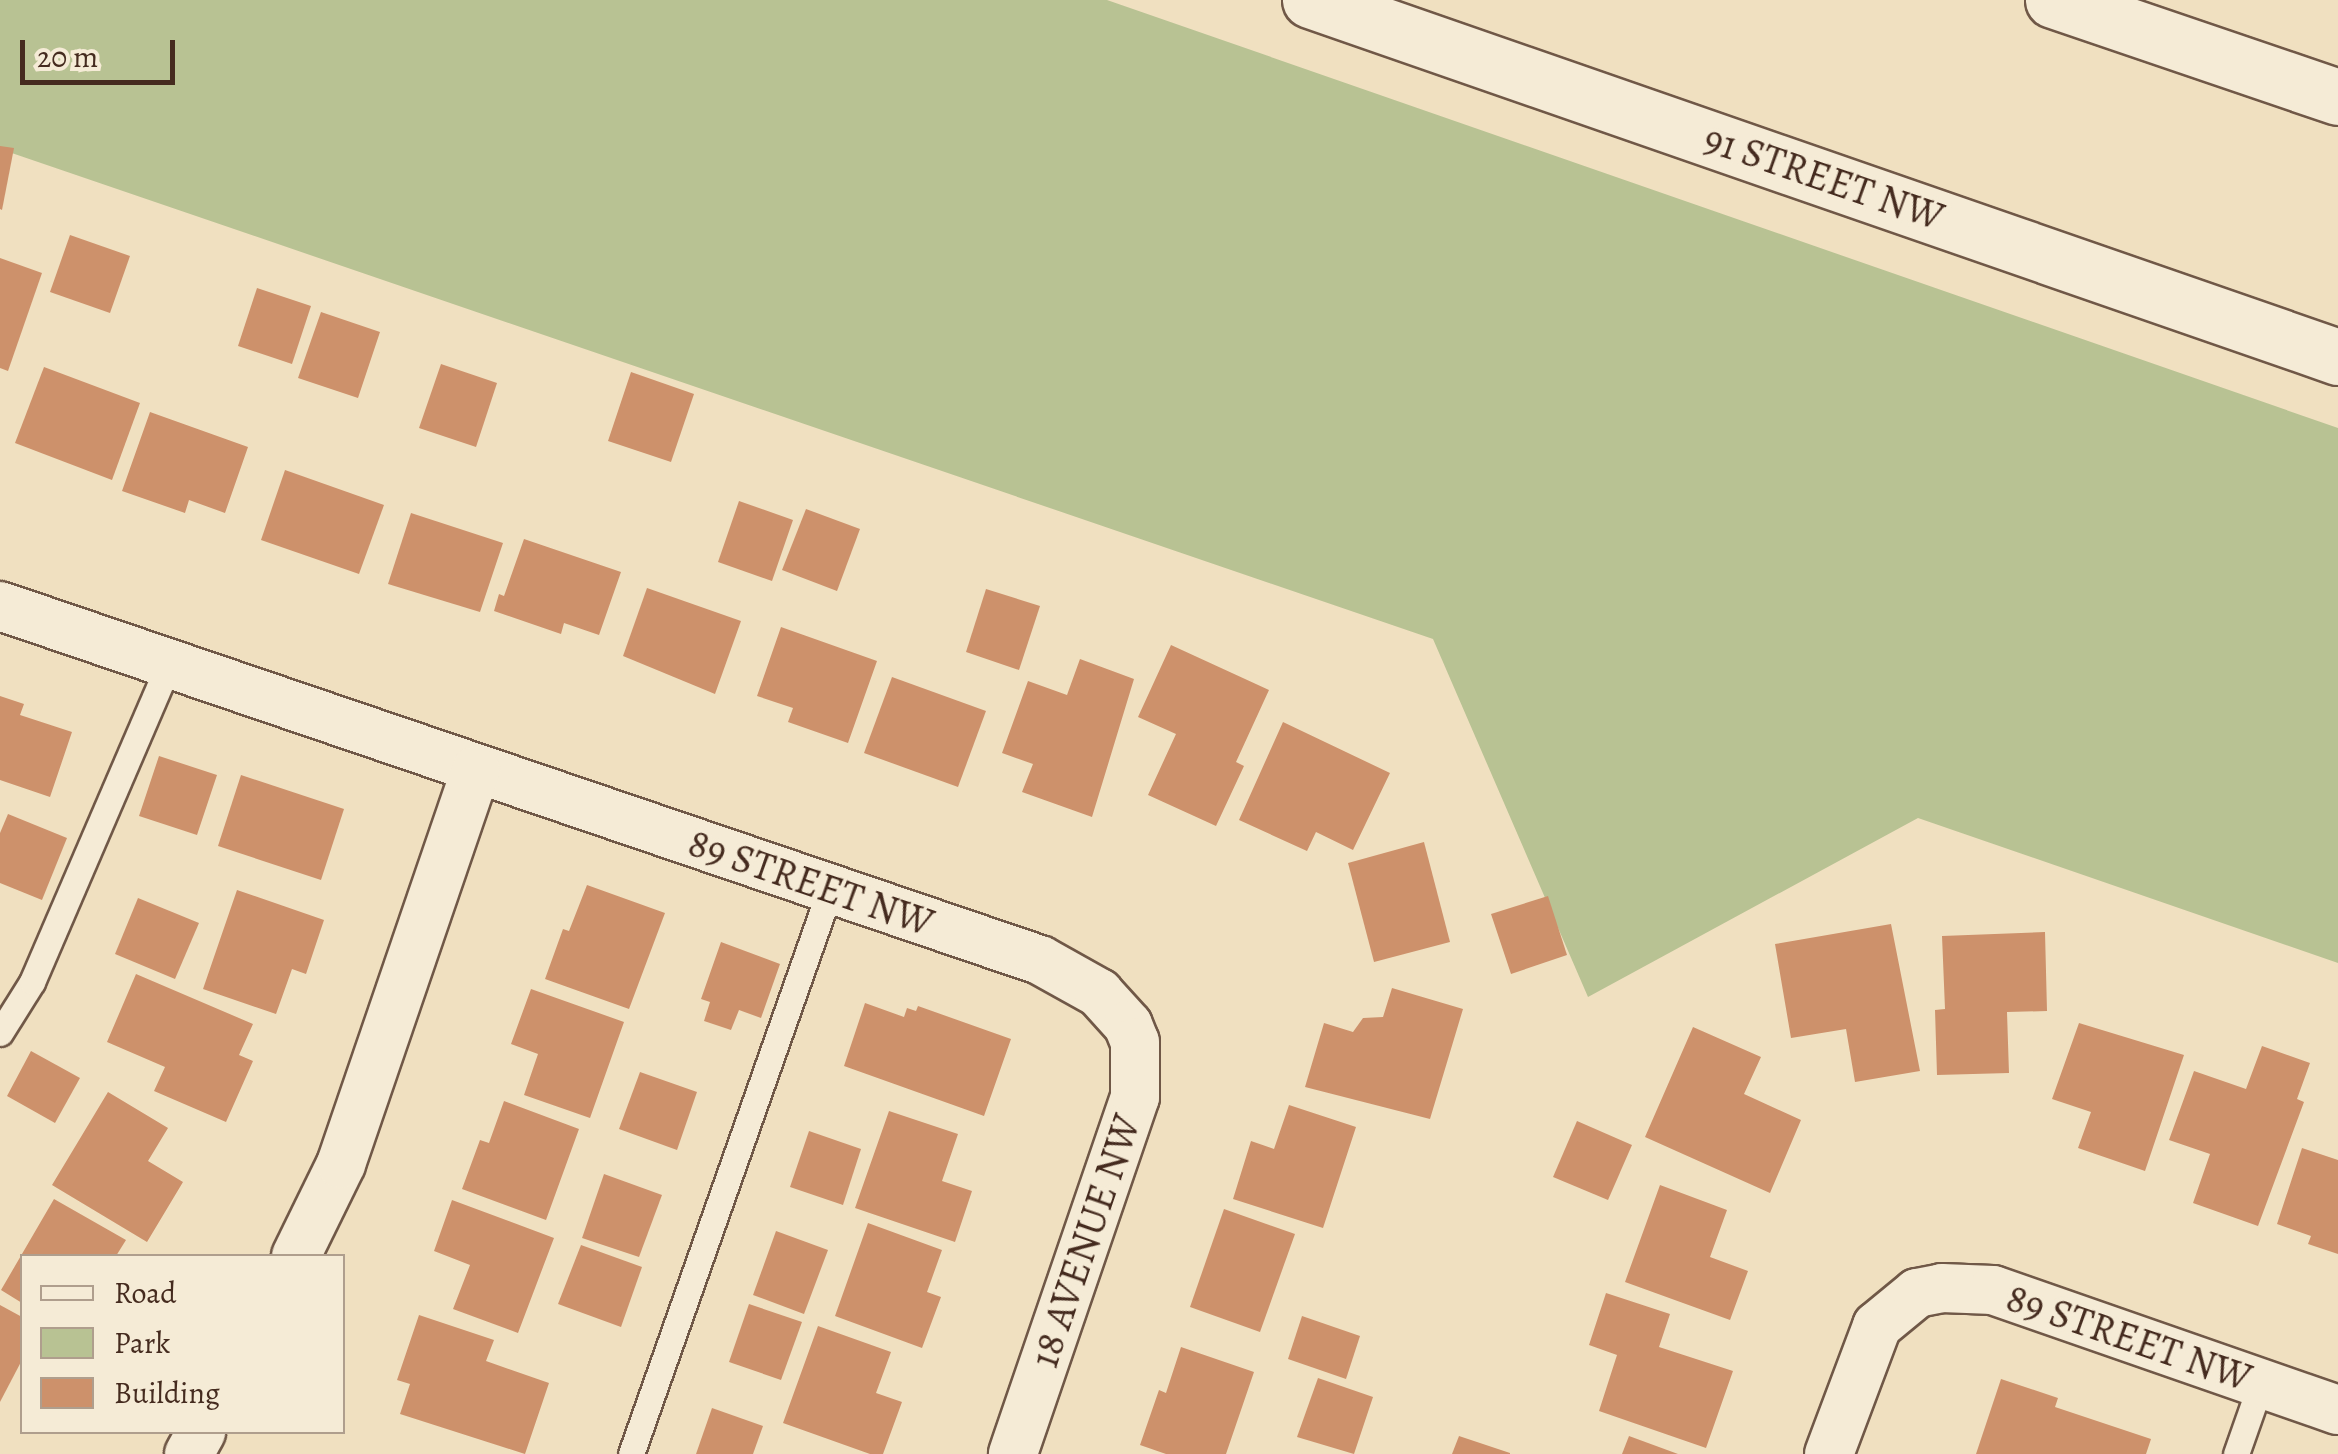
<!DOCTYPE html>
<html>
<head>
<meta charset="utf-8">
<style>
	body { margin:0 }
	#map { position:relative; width:2338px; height:1454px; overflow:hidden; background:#f0e0c0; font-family:Alegreya,serif }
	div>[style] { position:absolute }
	.green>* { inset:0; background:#b8c293 }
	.building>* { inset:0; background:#cd916b }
	.roads { filter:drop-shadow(2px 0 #705847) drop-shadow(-2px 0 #705847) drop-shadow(0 2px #705847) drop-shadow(0 -2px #705847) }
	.lane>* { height:25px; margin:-12.5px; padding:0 12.5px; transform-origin:12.5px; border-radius:12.5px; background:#f5ebd6 }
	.street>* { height:48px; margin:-24px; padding:0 24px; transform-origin:24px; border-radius:24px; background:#f5ebd6 }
	.secondary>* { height:55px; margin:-27.5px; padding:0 27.5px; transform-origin:27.5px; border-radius:27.5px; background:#f5ebd6 }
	span { translate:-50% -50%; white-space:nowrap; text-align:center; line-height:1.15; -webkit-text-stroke:8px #f5ebd6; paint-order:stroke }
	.street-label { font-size:40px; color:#452b1f }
	.legend { position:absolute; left:20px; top:1254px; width:325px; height:180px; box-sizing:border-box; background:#f5ebd6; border:2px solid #af9e8d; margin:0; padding:12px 18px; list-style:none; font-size:30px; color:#452b1f }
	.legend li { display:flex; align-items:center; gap:20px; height:50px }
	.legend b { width:50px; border:2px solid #af9e8d }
	.scale { position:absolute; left:20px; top:40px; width:155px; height:45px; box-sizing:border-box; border:5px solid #452b1f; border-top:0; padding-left:12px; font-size:30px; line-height:35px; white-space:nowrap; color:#452b1f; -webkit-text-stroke:8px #f5ebd6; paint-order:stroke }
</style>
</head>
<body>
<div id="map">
	<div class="green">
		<div style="clip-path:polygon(0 0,1107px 0,2338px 428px,2338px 963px,1918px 818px,1588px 997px,1433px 639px,0 149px)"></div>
	</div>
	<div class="building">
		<div style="clip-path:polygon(0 146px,14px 148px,2px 210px,0 209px)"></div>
		<div style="clip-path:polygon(70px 235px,130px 256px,110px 313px,50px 292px)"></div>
		<div style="clip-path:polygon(0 258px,42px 273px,8px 371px,0 368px)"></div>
		<div style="clip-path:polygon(257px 288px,311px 306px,292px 364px,238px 346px)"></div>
		<div style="clip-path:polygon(321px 312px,380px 332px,358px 398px,298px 378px)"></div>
		<div style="clip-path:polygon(441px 364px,497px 383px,476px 447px,419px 428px)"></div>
		<div style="clip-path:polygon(44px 367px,140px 403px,112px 480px,15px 443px)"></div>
		<div style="clip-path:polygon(631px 372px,694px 394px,671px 462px,608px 441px)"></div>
		<div style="clip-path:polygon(150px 412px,248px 447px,225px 513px,189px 500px,185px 513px,122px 491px)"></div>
		<div style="clip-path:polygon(285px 470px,384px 505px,359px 574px,261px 540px)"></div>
		<div style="clip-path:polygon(739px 501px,793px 520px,772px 581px,718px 562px)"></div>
		<div style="clip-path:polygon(806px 509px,860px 529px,837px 591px,782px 570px)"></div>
		<div style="clip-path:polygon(411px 513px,503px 543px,480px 612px,388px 584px)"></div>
		<div style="clip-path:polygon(524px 539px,621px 572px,599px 635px,564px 623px,561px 634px,494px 611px,499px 594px,504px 596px)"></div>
		<div style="clip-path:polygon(647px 588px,741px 621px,715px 694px,623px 656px)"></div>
		<div style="clip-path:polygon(986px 589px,1040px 606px,1019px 670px,966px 652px)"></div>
		<div style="clip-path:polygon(781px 627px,877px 661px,848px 743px,788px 722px,793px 708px,757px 696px)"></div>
		<div style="clip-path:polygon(1171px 645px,1269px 690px,1236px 762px,1244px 766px,1216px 826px,1148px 795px,1176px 734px,1138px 717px)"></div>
		<div style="clip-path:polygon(1080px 659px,1134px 679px,1092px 817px,1022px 792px,1033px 764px,1002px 753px,1028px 681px,1067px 695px)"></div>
		<div style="clip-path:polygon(892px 677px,986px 711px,958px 787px,864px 753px)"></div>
		<div style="clip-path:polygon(0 696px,24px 704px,20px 715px,72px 732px,50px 797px,0 780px)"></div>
		<div style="clip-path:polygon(1283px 722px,1390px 773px,1353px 850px,1316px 832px,1307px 851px,1239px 820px)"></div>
		<div style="clip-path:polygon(159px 756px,217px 775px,197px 835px,139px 816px)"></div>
		<div style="clip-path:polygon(241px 775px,344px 809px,321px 880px,218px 846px)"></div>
		<div style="clip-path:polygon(8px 814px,67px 838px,42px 900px,0 883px,0 833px)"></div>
		<div style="clip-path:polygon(1424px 842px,1450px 942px,1374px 962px,1348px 863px)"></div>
		<div style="clip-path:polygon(587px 885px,665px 913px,629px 1009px,545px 979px,563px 929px,569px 931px)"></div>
		<div style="clip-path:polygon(237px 890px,324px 920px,306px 974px,292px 969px,276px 1014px,203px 989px)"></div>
		<div style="clip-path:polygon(1548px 896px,1567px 955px,1511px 974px,1491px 914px)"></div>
		<div style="clip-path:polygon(138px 898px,199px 923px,175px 979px,115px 954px)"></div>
		<div style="clip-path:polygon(1891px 924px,1920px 1071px,1855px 1082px,1846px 1029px,1791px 1038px,1775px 944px)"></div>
		<div style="clip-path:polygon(2045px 932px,2047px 1011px,2007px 1012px,2009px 1073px,1937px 1075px,1935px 1010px,1945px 1009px,1942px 936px)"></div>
		<div style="clip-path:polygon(721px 942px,780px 964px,761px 1018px,739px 1010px,731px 1030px,704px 1021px,710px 1002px,701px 999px)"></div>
		<div style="clip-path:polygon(136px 974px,253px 1024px,239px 1055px,253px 1061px,226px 1122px,154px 1091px,165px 1067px,107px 1042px)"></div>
		<div style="clip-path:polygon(1392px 988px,1463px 1009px,1430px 1119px,1305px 1087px,1324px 1023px,1353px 1032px,1363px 1018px,1383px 1017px)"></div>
		<div style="clip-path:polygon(531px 989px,624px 1022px,590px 1118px,524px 1095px,538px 1054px,511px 1044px)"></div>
		<div style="clip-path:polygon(865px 1003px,904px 1017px,907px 1008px,916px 1011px,918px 1006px,1011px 1039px,984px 1116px,844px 1066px)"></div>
		<div style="clip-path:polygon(2079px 1023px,2184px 1055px,2145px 1171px,2078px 1148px,2091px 1112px,2052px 1099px)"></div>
		<div style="clip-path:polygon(1693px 1027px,1761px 1057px,1744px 1094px,1801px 1120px,1770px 1193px,1645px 1137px)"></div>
		<div style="clip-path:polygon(2262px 1046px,2310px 1063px,2297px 1099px,2304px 1102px,2258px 1226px,2193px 1203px,2210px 1154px,2169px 1140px,2194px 1071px,2246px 1089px)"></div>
		<div style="clip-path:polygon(31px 1051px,80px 1078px,55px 1123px,7px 1096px)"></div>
		<div style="clip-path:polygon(640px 1072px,697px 1092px,677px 1150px,619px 1129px)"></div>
		<div style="clip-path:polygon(108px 1092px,168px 1128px,148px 1161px,183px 1182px,147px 1242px,52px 1185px)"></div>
		<div style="clip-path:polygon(504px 1101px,579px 1129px,546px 1220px,462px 1189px,480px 1140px,489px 1143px)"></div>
		<div style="clip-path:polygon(1289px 1105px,1356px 1127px,1323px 1228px,1233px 1199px,1251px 1141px,1274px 1149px)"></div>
		<div style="clip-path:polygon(889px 1111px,958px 1134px,942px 1181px,972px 1191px,955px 1242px,855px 1208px)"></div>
		<div style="clip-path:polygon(1577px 1121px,1632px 1145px,1608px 1200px,1553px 1177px)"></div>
		<div style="clip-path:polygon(809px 1131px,861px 1149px,843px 1205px,790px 1187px)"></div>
		<div style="clip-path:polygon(2302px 1148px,2338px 1160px,2338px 1254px,2308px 1244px,2311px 1236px,2277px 1224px)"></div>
		<div style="clip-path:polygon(604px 1174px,662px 1195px,639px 1257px,582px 1238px)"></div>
		<div style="clip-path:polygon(1660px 1185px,1727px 1210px,1710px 1257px,1748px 1271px,1730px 1320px,1625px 1282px)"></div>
		<div style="clip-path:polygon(54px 1199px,126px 1240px,116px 1256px,22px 1256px,22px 1303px,1px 1290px)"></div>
		<div style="clip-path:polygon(452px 1200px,554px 1238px,518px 1333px,453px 1309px,470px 1265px,434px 1251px)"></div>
		<div style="clip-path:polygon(1224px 1209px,1295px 1234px,1260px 1332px,1190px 1307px)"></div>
		<div style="clip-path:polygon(868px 1223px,942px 1250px,927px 1292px,941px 1297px,922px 1348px,835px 1316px)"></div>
		<div style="clip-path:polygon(776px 1231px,828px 1250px,804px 1314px,753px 1295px)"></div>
		<div style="clip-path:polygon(581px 1245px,642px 1267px,621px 1327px,558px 1304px)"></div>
		<div style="clip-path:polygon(1606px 1293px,1670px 1314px,1659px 1347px,1733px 1371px,1706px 1448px,1599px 1411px,1617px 1355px,1589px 1345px)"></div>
		<div style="clip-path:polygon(749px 1304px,802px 1322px,781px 1380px,729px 1362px)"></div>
		<div style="clip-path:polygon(0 1305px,22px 1317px,22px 1360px,0 1402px)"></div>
		<div style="clip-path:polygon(419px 1315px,494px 1340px,486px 1361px,549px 1383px,525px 1454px,400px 1414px,410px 1384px,397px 1380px)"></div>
		<div style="clip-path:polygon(1302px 1316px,1360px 1336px,1346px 1379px,1288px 1359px)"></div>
		<div style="clip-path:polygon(818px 1326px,891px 1352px,876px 1393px,902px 1402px,883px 1454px,870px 1454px,783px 1423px)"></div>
		<div style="clip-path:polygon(1181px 1347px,1254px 1372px,1226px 1454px,1166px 1454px,1140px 1445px,1159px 1390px,1166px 1393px)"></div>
		<div style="clip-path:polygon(1318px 1378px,1373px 1397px,1354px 1454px,1297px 1437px)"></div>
		<div style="clip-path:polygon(2001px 1379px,2058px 1398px,2055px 1407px,2151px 1439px,2146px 1454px,1976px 1454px)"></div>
		<div style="clip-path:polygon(712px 1408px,763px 1426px,753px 1454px,696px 1454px)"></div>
		<div style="clip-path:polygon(1459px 1436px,1510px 1453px,1510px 1454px,1452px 1454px)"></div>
		<div style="clip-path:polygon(1629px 1436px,1678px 1454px,1622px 1454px)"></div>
	</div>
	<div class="roads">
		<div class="lane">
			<div style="left:0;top:1033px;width:60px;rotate:-57.9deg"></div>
			<div style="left:32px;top:982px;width:348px;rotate:-66.7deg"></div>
			<div style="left:631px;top:1454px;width:598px;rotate:-70.57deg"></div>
			<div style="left:2236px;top:1454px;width:75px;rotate:-70.6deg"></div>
		</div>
		<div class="street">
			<div style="left:0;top:606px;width:1099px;rotate:18.8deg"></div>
			<div style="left:1040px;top:960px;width:68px;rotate:29.2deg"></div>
			<div style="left:1099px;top:993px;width:43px;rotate:47.8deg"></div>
			<div style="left:1128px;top:1025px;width:18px;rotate:68deg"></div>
			<div style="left:1135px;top:1042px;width:55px;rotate:90deg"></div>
			<div style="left:1135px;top:1097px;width:377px;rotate:108.9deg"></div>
			<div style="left:296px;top:1256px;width:102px;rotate:-63.9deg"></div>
			<div style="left:341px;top:1164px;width:416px;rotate:-71.1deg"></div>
			<div style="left:189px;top:1454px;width:25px;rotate:-61deg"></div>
			<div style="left:1829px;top:1454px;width:137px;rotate:-69.4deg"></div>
			<div style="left:1877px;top:1326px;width:52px;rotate:-39.5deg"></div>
			<div style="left:1917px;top:1293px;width:25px;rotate:-11deg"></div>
			<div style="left:1942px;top:1288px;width:51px;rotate:2.2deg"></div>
			<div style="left:1993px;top:1290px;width:365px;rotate:19.2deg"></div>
		</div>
		<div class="secondary">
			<div style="left:1310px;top:0;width:1088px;rotate:19.15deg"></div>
			<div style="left:2053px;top:0;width:301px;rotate:18.8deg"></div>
		</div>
	</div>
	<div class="street-label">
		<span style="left:1824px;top:178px;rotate:19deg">91 STREET NW</span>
		<span style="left:811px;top:883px;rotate:19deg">89 STREET NW</span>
		<span style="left:1086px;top:1241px;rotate:-71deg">18 AVENUE NW</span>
		<span style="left:2129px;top:1338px;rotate:19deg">89 STREET NW</span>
	</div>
	<ul class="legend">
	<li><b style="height:12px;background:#f5ebd6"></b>Road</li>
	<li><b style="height:28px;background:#b8c293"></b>Park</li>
	<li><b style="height:28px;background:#cd916b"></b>Building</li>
	</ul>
	<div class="scale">20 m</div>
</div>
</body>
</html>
